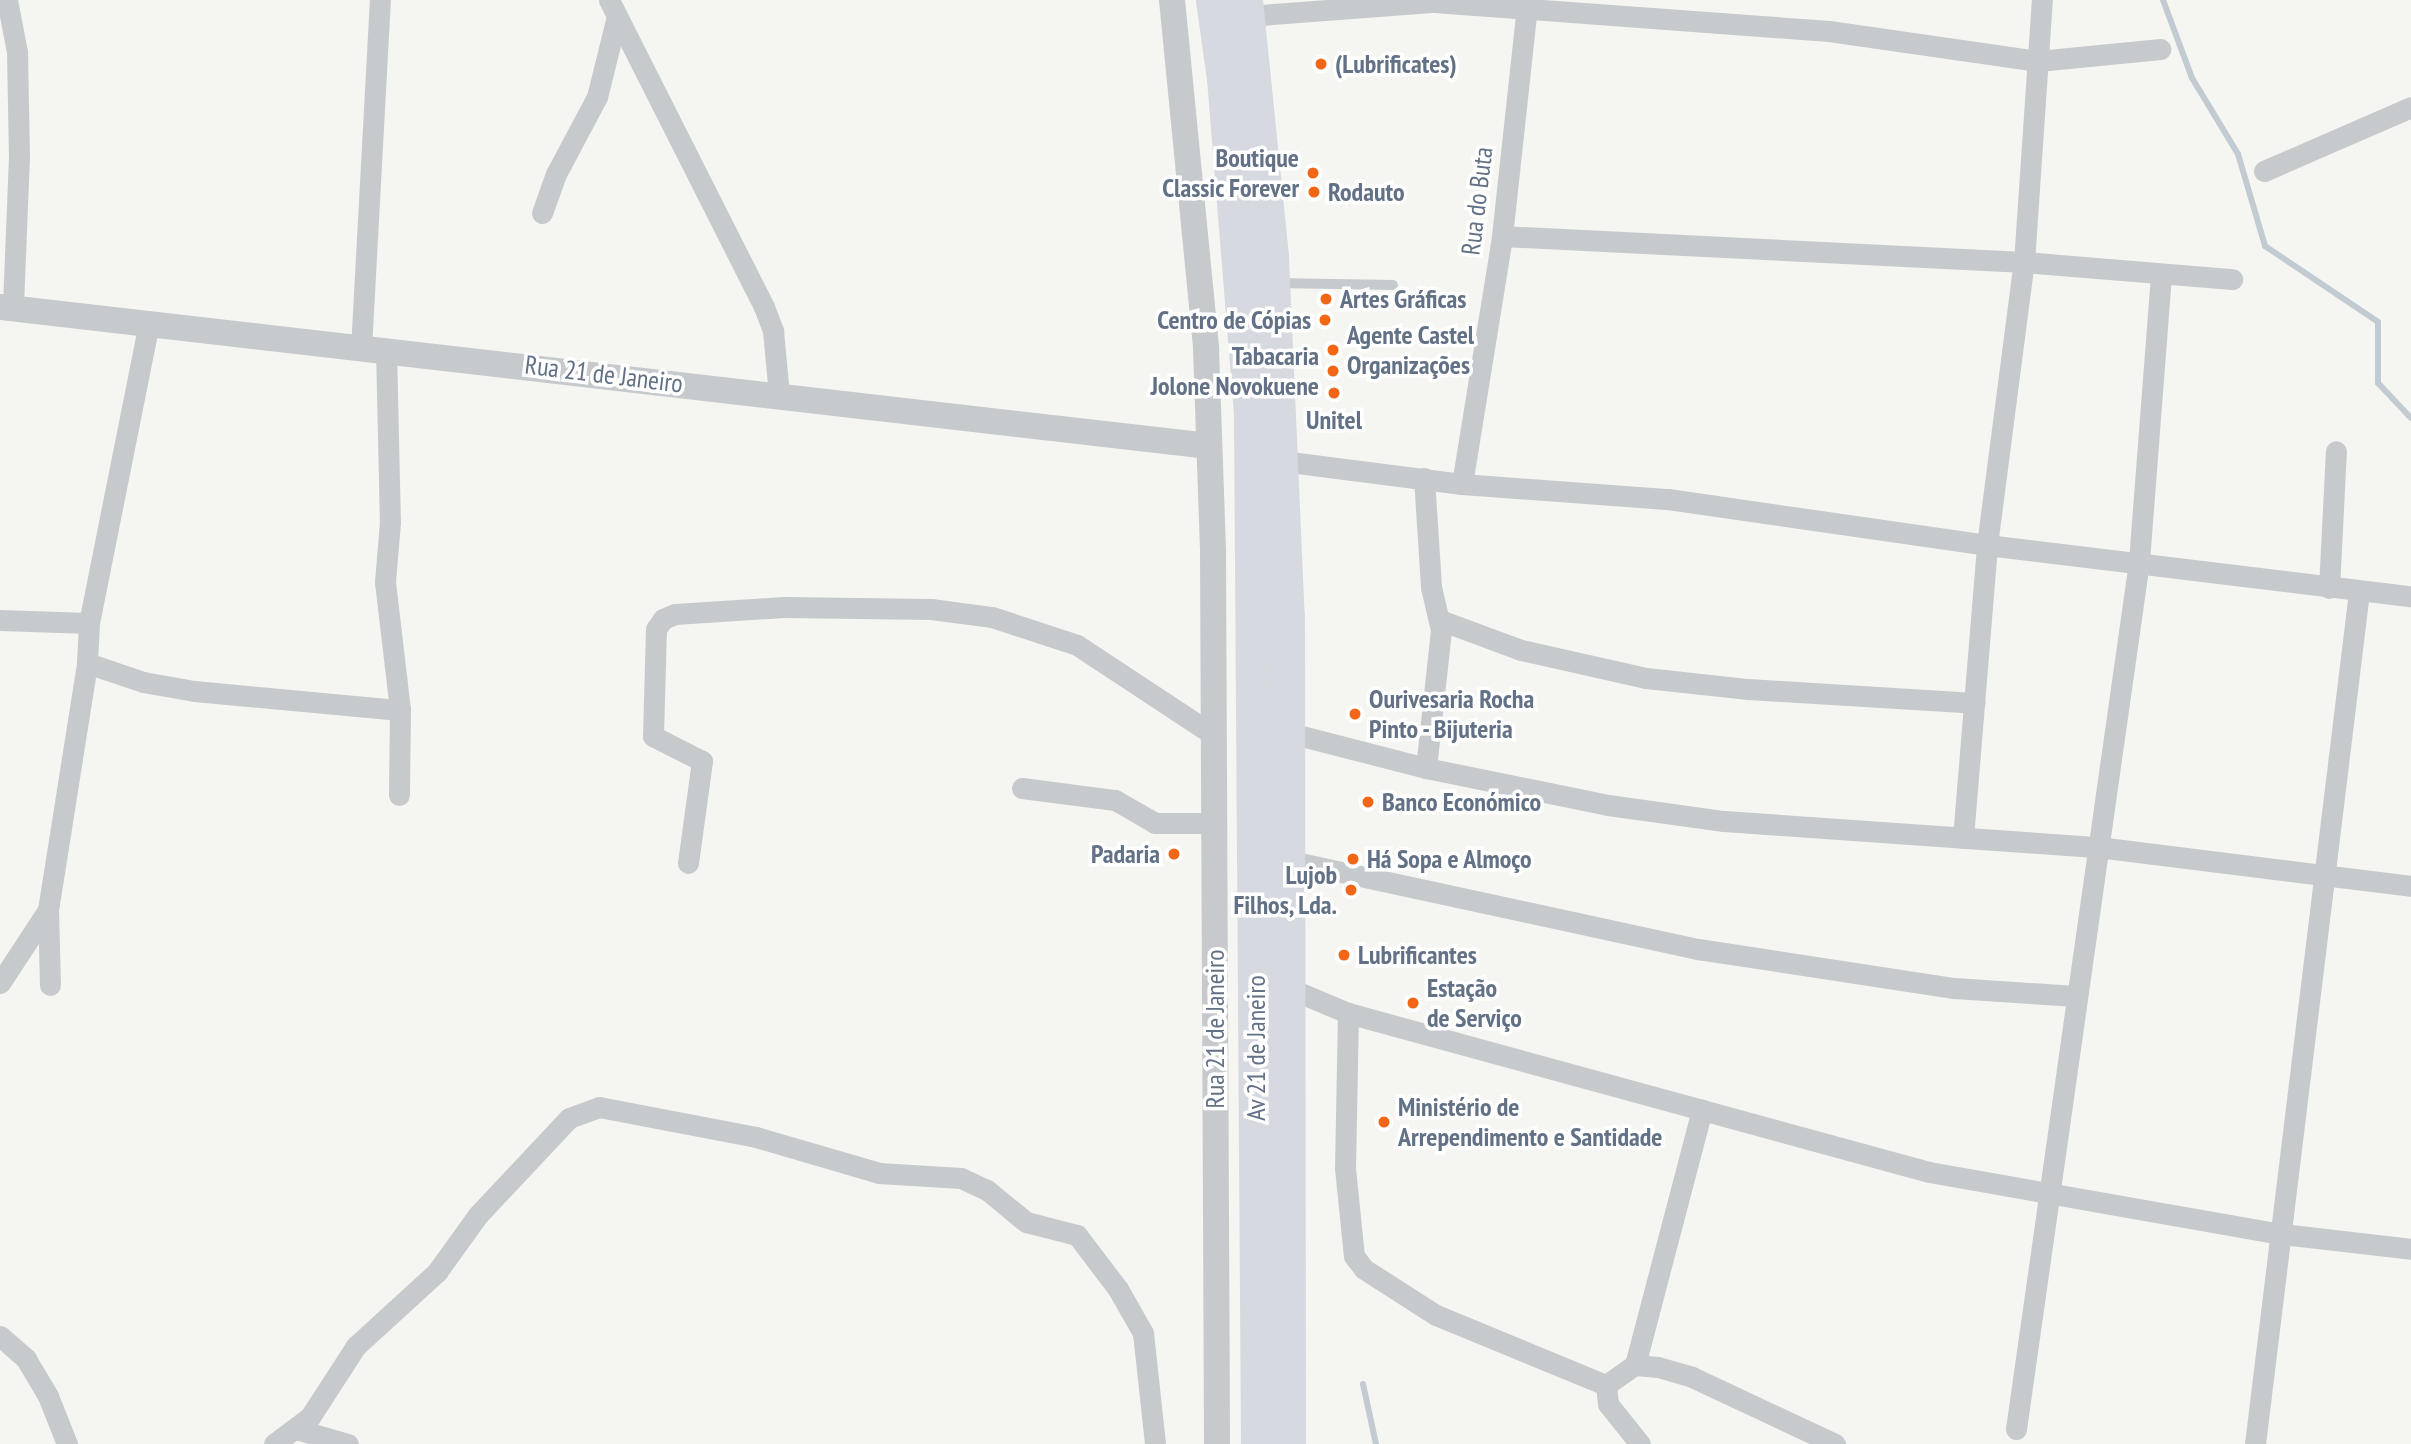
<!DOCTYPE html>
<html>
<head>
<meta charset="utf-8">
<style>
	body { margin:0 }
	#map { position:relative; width:2411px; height:1444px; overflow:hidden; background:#f5f6f1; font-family:"PT Sans Narrow",sans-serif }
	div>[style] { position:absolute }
	.stream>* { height:6px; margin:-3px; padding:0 3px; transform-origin:3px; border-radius:3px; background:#c2cbd2 }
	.service>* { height:10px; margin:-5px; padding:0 5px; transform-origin:5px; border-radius:5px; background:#c7cacd }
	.minor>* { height:21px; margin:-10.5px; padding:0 10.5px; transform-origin:10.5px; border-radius:10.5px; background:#c7cacd }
	.tertiary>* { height:26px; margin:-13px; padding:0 13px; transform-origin:13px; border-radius:13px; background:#c7cacd }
	.primary>* { height:35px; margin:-17.5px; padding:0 17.5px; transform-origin:17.5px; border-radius:17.5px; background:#d6d9df }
	.dots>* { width:19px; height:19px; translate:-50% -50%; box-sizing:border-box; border:4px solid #fff; border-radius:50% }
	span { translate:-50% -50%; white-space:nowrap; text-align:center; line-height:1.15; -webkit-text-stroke:7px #fff; paint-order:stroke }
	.poi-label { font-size:26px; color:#627185; font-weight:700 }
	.left { translate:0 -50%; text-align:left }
	.right { translate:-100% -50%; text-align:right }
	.street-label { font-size:26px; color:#627185 }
</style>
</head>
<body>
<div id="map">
	<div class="stream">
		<div style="left:2163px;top:0;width:83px;rotate:69.6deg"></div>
		<div style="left:2192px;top:78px;width:89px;rotate:58.8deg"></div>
		<div style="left:2238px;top:154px;width:96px;rotate:73.6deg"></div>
		<div style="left:2265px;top:246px;width:136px;rotate:33.9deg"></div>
		<div style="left:2378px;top:322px;width:61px;rotate:90deg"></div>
		<div style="left:2378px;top:383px;width:48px;rotate:46.7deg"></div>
		<div style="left:1363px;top:1384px;width:61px;rotate:77.8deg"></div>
	</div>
	<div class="service">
		<div style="left:1277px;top:283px;width:116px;rotate:1deg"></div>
	</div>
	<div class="minor">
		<div style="left:7px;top:0;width:53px;rotate:79.1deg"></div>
		<div style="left:17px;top:52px;width:104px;rotate:88.9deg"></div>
		<div style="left:19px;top:156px;width:152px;rotate:92.3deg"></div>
		<div style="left:609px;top:0;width:344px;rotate:63.2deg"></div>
		<div style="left:764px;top:307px;width:26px;rotate:69deg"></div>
		<div style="left:773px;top:331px;width:64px;rotate:84.6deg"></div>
		<div style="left:1247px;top:16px;width:188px;rotate:-4.3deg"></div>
		<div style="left:1434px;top:2px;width:396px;rotate:4.2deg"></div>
		<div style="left:1829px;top:31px;width:211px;rotate:8.2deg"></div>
		<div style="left:2038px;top:61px;width:123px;rotate:-5.6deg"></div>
		<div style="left:2264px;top:171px;width:160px;rotate:-23.5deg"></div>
		<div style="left:542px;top:213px;width:41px;rotate:-70.3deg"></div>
		<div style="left:556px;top:174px;width:87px;rotate:-62deg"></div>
		<div style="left:597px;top:97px;width:83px;rotate:-76.1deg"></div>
		<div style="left:1502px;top:236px;width:523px;rotate:2.85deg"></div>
		<div style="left:2024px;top:262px;width:209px;rotate:4.7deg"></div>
		<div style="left:361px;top:349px;width:350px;rotate:-86.9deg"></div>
		<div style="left:386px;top:349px;width:173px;rotate:88.7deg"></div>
		<div style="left:390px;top:522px;width:60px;rotate:94.8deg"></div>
		<div style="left:385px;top:582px;width:129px;rotate:83.3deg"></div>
		<div style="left:400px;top:710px;width:85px;rotate:90.7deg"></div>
		<div style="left:1282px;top:461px;width:181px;rotate:7.3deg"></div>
		<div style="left:1462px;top:484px;width:207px;rotate:4.2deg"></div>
		<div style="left:1668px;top:499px;width:322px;rotate:8.2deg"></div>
		<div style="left:1987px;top:545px;width:427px;rotate:6.9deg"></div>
		<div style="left:1424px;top:478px;width:109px;rotate:86.3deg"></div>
		<div style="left:1431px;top:587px;width:44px;rotate:76.9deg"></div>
		<div style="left:1441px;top:630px;width:139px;rotate:96.2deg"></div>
		<div style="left:1462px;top:484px;width:251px;rotate:-80.8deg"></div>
		<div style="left:1502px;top:236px;width:230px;rotate:-83.8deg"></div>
		<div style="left:2329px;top:588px;width:137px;rotate:-87.1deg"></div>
		<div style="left:0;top:620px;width:89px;rotate:1.9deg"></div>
		<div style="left:1440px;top:620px;width:86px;rotate:20.3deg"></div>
		<div style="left:1521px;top:650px;width:128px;rotate:12.6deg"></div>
		<div style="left:1646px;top:678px;width:103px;rotate:6.2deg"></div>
		<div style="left:1748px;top:689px;width:227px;rotate:3.5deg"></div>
		<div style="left:87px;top:663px;width:59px;rotate:18.7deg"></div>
		<div style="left:143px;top:682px;width:52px;rotate:10deg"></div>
		<div style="left:194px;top:691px;width:207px;rotate:5.3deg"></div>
		<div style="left:1286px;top:732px;width:145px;rotate:14.4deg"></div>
		<div style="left:1426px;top:768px;width:186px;rotate:11.5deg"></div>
		<div style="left:1608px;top:805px;width:117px;rotate:7.9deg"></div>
		<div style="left:1724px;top:821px;width:375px;rotate:4deg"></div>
		<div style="left:2098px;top:847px;width:315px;rotate:7.1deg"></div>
		<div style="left:1022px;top:788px;width:94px;rotate:7.4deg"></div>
		<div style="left:1115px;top:800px;width:46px;rotate:29.9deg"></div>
		<div style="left:1155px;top:823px;width:60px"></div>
		<div style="left:1963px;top:838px;width:294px;rotate:-85.3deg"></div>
		<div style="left:1987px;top:545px;width:285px;rotate:-82.6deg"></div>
		<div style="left:2024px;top:262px;width:263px;rotate:-86.1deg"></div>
		<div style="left:1286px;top:860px;width:422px;rotate:12.2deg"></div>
		<div style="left:1698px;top:949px;width:259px;rotate:8.7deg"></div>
		<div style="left:1954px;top:988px;width:122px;rotate:3.8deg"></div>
		<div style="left:688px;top:863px;width:103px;rotate:-82.2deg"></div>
		<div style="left:702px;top:761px;width:55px;rotate:-153deg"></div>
		<div style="left:653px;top:736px;width:107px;rotate:-88.4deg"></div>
		<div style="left:656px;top:629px;width:12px;rotate:-55deg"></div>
		<div style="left:663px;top:619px;width:13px;rotate:-23deg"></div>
		<div style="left:675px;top:614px;width:109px;rotate:-3.7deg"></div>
		<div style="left:784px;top:607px;width:147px;rotate:0.8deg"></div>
		<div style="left:931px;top:609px;width:62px;rotate:7.5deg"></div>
		<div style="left:992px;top:617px;width:89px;rotate:18.2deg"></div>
		<div style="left:1077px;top:645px;width:165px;rotate:33.4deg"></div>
		<div style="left:0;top:983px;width:87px;rotate:-56.7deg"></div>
		<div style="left:50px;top:985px;width:75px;rotate:-91.5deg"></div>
		<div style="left:48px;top:910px;width:250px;rotate:-81deg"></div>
		<div style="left:87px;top:663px;width:40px;rotate:-87.1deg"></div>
		<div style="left:89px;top:623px;width:306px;rotate:-78.7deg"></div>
		<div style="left:1286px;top:987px;width:67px;rotate:22.8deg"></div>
		<div style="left:1348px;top:1013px;width:602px;rotate:15.31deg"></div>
		<div style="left:1929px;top:1172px;width:358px;rotate:10deg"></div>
		<div style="left:2282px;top:1234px;width:130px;rotate:6.6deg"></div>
		<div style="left:1348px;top:1013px;width:155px;rotate:91.1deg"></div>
		<div style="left:1345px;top:1168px;width:88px;rotate:84.2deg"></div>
		<div style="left:1354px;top:1256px;width:16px;rotate:52deg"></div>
		<div style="left:1364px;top:1269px;width:85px;rotate:32.6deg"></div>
		<div style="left:1436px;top:1315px;width:184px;rotate:22.4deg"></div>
		<div style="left:1606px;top:1385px;width:35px;rotate:-35deg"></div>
		<div style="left:1635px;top:1365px;width:23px;rotate:5deg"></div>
		<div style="left:1658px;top:1367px;width:35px;rotate:16deg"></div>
		<div style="left:1692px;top:1377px;width:158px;rotate:25.1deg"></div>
		<div style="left:0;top:1336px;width:35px;rotate:41deg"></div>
		<div style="left:26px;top:1359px;width:43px;rotate:59.3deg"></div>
		<div style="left:48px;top:1396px;width:52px;rotate:68.4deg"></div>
		<div style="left:1635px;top:1365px;width:264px;rotate:-75.3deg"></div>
		<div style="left:1606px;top:1385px;width:19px;rotate:84deg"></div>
		<div style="left:1608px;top:1404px;width:51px;rotate:51.3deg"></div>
		<div style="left:296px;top:1429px;width:54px;rotate:16.1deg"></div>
		<div style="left:2016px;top:1429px;width:877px;rotate:-81.93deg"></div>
		<div style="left:2139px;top:561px;width:288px;rotate:-85.6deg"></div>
		<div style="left:274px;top:1444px;width:45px;rotate:-36.9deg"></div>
		<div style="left:310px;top:1417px;width:85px;rotate:-57.1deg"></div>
		<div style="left:356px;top:1346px;width:110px;rotate:-42.4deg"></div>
		<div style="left:437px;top:1272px;width:70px;rotate:-54.3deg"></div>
		<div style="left:478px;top:1215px;width:133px;rotate:-46.8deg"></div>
		<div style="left:569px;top:1118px;width:32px;rotate:-20deg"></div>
		<div style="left:599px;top:1107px;width:160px;rotate:10.8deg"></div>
		<div style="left:756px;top:1137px;width:128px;rotate:16.3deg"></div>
		<div style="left:879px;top:1173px;width:82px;rotate:3.5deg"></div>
		<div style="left:961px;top:1178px;width:29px;rotate:25deg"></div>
		<div style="left:987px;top:1190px;width:50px;rotate:39.4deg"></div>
		<div style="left:1026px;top:1222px;width:53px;rotate:14.3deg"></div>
		<div style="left:1077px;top:1235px;width:68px;rotate:52.8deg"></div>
		<div style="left:1118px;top:1289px;width:51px;rotate:60.4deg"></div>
		<div style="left:1143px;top:1333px;width:112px;rotate:83.8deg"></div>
		<div style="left:2255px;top:1444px;width:858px;rotate:-83.04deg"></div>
	</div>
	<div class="tertiary">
		<div style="left:1172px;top:0;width:351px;rotate:84.4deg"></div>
		<div style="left:1206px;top:349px;width:205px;rotate:88deg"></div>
		<div style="left:1213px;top:554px;width:890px;rotate:89.74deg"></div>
		<div style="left:0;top:307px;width:1217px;rotate:6.56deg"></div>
	</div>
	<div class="primary">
		<div style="left:1213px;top:0;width:79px;rotate:82deg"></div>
		<div style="left:1224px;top:78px;width:338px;rotate:85.4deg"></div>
		<div style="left:1251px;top:415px;width:1029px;rotate:89.61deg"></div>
		<div style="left:1245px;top:0;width:257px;rotate:84.2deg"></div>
		<div style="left:1271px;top:256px;width:360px;rotate:87.5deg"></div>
		<div style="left:1287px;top:616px;width:828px;rotate:89.93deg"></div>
	</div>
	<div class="dots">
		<div style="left:1321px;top:64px;background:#f26615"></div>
		<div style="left:1313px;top:173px;background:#f26615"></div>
		<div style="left:1314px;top:192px;background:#f26615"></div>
		<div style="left:1326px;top:299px;background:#f26615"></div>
		<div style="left:1325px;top:320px;background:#f26615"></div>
		<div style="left:1333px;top:350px;background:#f26615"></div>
		<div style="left:1333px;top:371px;background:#f26615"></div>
		<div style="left:1334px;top:393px;background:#f26615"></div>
		<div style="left:1355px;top:714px;background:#f26615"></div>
		<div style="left:1368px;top:802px;background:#f26615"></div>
		<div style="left:1174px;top:854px;background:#f26615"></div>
		<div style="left:1353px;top:859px;background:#f26615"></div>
		<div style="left:1351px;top:890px;background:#f26615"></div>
		<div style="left:1344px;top:955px;background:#f26615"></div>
		<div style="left:1413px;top:1003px;background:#f26615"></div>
		<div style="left:1384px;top:1122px;background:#f26615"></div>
	</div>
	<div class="poi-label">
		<span class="left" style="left:1335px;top:64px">(Lubrificates)</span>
		<span class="right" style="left:1299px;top:173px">Boutique<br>Classic Forever</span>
		<span class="left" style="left:1328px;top:192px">Rodauto</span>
		<span class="left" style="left:1340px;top:299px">Artes Gráficas</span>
		<span class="right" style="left:1311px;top:320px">Centro de Cópias</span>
		<span class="left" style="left:1347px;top:350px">Agente Castel<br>Organizações</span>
		<span class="right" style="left:1319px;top:371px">Tabacaria<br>Jolone Novokuene</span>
		<span style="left:1334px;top:420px">Unitel</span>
		<span class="left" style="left:1369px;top:714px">Ourivesaria Rocha<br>Pinto - Bijuteria</span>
		<span class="left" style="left:1382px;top:802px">Banco Económico</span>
		<span class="right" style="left:1160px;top:854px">Padaria</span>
		<span class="left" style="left:1367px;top:859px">Há Sopa e Almoço</span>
		<span class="right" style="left:1337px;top:890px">Lujob<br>Filhos, Lda.</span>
		<span class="left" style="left:1358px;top:955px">Lubrificantes</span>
		<span class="left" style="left:1427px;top:1003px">Estação<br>de Serviço</span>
		<span class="left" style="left:1398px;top:1122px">Ministério de<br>Arrependimento e Santidade</span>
	</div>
	<div class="street-label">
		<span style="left:1477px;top:201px;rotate:-83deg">Rua do Buta</span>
		<span style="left:604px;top:374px;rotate:7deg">Rua 21 de Janeiro</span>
		<span style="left:1215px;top:1029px;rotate:-90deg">Rua 21 de Janeiro</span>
		<span style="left:1256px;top:1048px;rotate:-90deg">Av 21 de Janeiro</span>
	</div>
</div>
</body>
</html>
